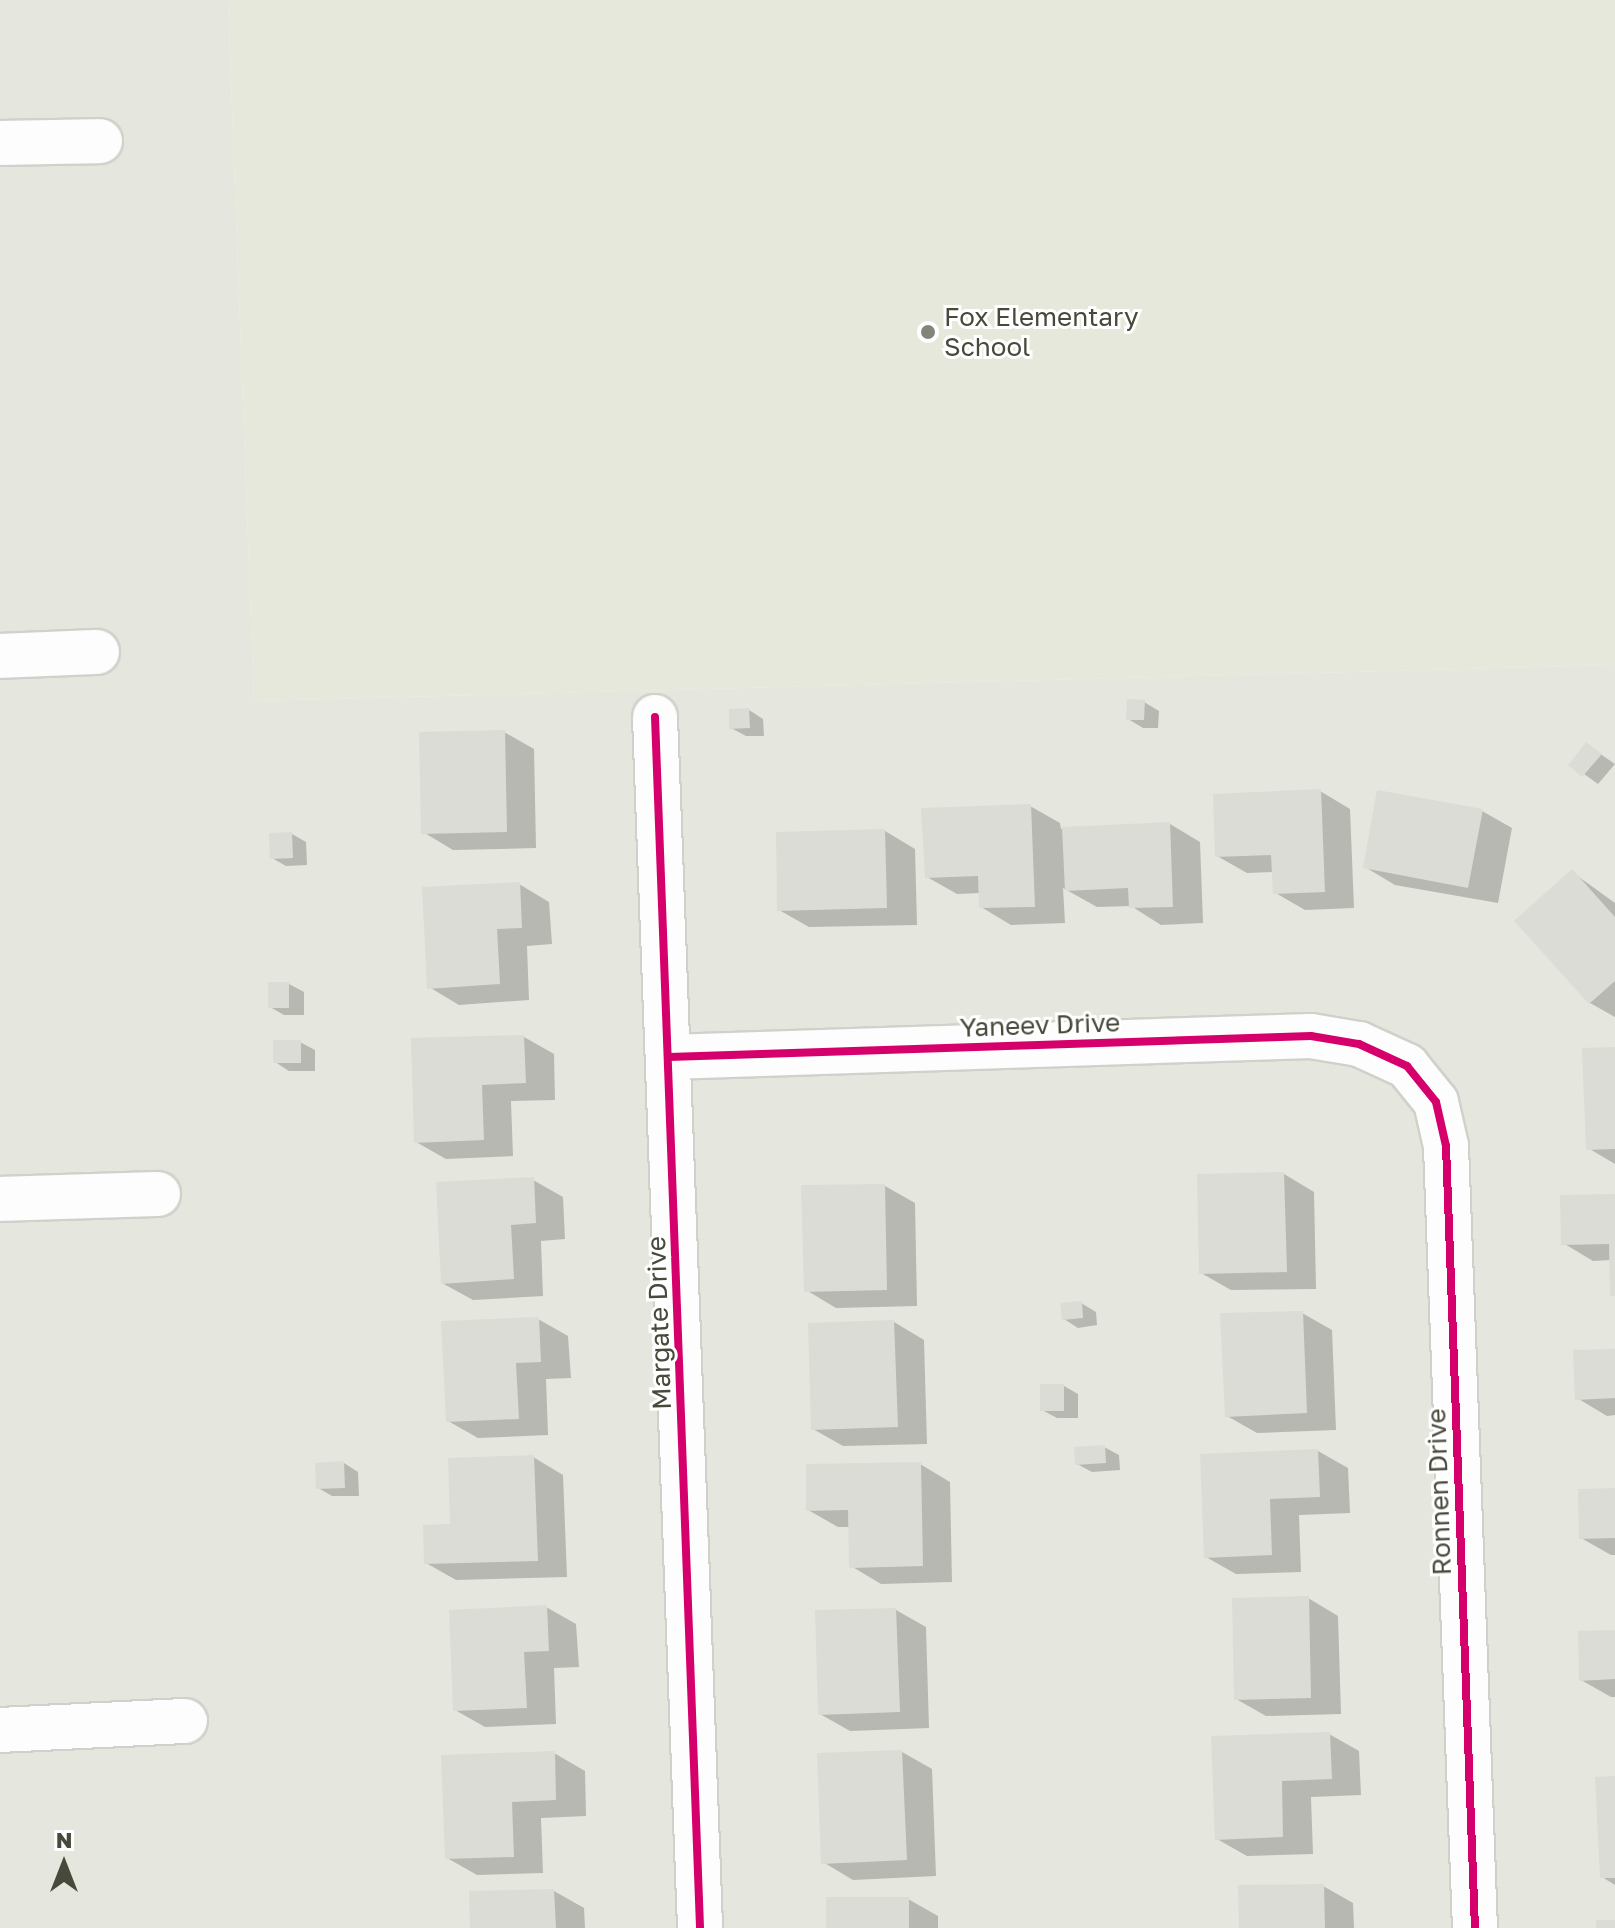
<!DOCTYPE html>
<html>
<head>
<meta charset="utf-8">
<style>
	body { margin:0 }
	#map { position:relative; width:1615px; height:1928px; overflow:hidden; background:#f3f3ef; font-family:"Golos Text",sans-serif }
	div>[style] { position:absolute }
	.residential>* { inset:0; background:#e5e6de }
	.education>* { inset:0; background:#e7e8dc }
	.shadow>* { inset:0; background:#0003 }
	.building>* { inset:0; background:#dcdcd7 }
	.roads { filter:drop-shadow(2px 0 #d1d1cc) drop-shadow(-2px 0 #d1d1cc) drop-shadow(0 2px #d1d1cc) drop-shadow(0 -2px #d1d1cc) }
	.minor>* { height:44px; margin:-22px; padding:0 22px; transform-origin:22px; border-radius:22px; background:#fdfdfd }
	.cycleway>* { height:8px; margin:-4px; padding:0 4px; transform-origin:4px; border-radius:4px; background:#d6006c }
	.dots>* { width:22px; height:22px; translate:-50% -50%; box-sizing:border-box; border:4px solid #fff; border-radius:50% }
	span { translate:-50% -50%; white-space:nowrap; text-align:center; line-height:1.15; -webkit-text-stroke:6px #fff; paint-order:stroke }
	.poi-label { font-size:26px; color:#48493b }
	.left { translate:0 -50%; text-align:left }
	.street-label { font-size:26px; color:#48493b }
	.north { position:absolute; left:24px; top:1824px; width:80px; height:80px; -webkit-text-stroke:6px #fff; paint-order:stroke; rotate:0deg; font-size:22px; font-weight:700; line-height:32px; text-align:center; color:#48493b }
	.north::after { content:''; display:block; margin:auto; width:28px; height:36px; background:#48493b; clip-path:polygon(50% 0,100% 100%,50% 72%,0 100%) }
</style>
</head>
<body>
<div id="map">
	<div class="residential">
		<div style="clip-path:polygon(0 0,228px 0,254px 701px,1615px 665px,1615px 1928px,0 1928px)"></div>
	</div>
	<div class="education">
		<div style="clip-path:polygon(228px 0,1615px 0,1615px 665px,254px 701px)"></div>
	</div>
	<div class="shadow">
		<div style="clip-path:polygon(1144px 702px,1159px 711px,1158px 728px,1143px 728px,1128px 719px)"></div>
		<div style="clip-path:polygon(749px 710px,763px 719px,764px 736px,746px 736px,731px 728px)"></div>
		<div style="clip-path:polygon(504px 732px,534px 749px,536px 848px,453px 850px,423px 832px)"></div>
		<div style="clip-path:polygon(1587px 745px,1615px 764px,1598px 784px,1570px 764px)"></div>
		<div style="clip-path:polygon(1320px 791px,1350px 809px,1354px 908px,1305px 910px,1274px 892px,1274px 872px,1247px 873px,1217px 856px)"></div>
		<div style="clip-path:polygon(1030px 806px,1060px 823px,1061px 829px,1170px 824px,1200px 842px,1203px 923px,1161px 925px,1131px 906px,1097px 907px,1063px 888px,1065px 923px,1011px 925px,981px 907px,981px 893px,957px 894px,927px 877px)"></div>
		<div style="clip-path:polygon(1482px 811px,1512px 828px,1498px 903px,1395px 885px,1365px 867px)"></div>
		<div style="clip-path:polygon(885px 831px,915px 849px,917px 925px,809px 927px,779px 910px)"></div>
		<div style="clip-path:polygon(292px 834px,306px 842px,307px 865px,286px 866px,272px 858px)"></div>
		<div style="clip-path:polygon(1572px 872px,1615px 903px,1615px 1017px,1590px 1003px)"></div>
		<div style="clip-path:polygon(519px 884px,549px 902px,552px 944px,527px 946px,529px 1000px,459px 1005px,429px 987px)"></div>
		<div style="clip-path:polygon(289px 984px,304px 992px,304px 1015px,284px 1015px,270px 1007px)"></div>
		<div style="clip-path:polygon(524px 1037px,554px 1054px,555px 1100px,511px 1101px,513px 1156px,446px 1159px,416px 1142px)"></div>
		<div style="clip-path:polygon(300px 1042px,315px 1050px,315px 1071px,289px 1071px,275px 1062px)"></div>
		<div style="clip-path:polygon(1615px 1049px,1615px 1164px,1588px 1148px)"></div>
		<div style="clip-path:polygon(1284px 1174px,1314px 1192px,1316px 1289px,1231px 1290px,1201px 1273px)"></div>
		<div style="clip-path:polygon(533px 1180px,563px 1197px,565px 1239px,541px 1241px,543px 1296px,473px 1300px,442px 1283px)"></div>
		<div style="clip-path:polygon(885px 1186px,915px 1203px,917px 1306px,836px 1308px,806px 1290px)"></div>
		<div style="clip-path:polygon(1615px 1196px,1615px 1296px,1611px 1260px,1593px 1261px,1563px 1243px)"></div>
		<div style="clip-path:polygon(1081px 1303px,1096px 1312px,1097px 1325px,1078px 1328px,1064px 1319px)"></div>
		<div style="clip-path:polygon(1302px 1313px,1332px 1330px,1336px 1430px,1257px 1433px,1227px 1416px)"></div>
		<div style="clip-path:polygon(538px 1319px,568px 1336px,571px 1378px,546px 1379px,548px 1435px,478px 1438px,448px 1421px)"></div>
		<div style="clip-path:polygon(894px 1322px,924px 1340px,927px 1444px,843px 1446px,813px 1429px)"></div>
		<div style="clip-path:polygon(1615px 1351px,1615px 1415px,1607px 1416px,1577px 1398px)"></div>
		<div style="clip-path:polygon(1064px 1386px,1078px 1394px,1078px 1418px,1057px 1418px,1042px 1410px)"></div>
		<div style="clip-path:polygon(1104px 1447px,1119px 1455px,1120px 1470px,1092px 1472px,1077px 1464px)"></div>
		<div style="clip-path:polygon(1318px 1451px,1348px 1468px,1350px 1513px,1299px 1515px,1301px 1572px,1236px 1574px,1206px 1557px)"></div>
		<div style="clip-path:polygon(533px 1457px,563px 1475px,567px 1577px,456px 1580px,426px 1563px,452px 1526px)"></div>
		<div style="clip-path:polygon(344px 1463px,358px 1472px,359px 1496px,332px 1496px,318px 1488px)"></div>
		<div style="clip-path:polygon(920px 1464px,950px 1482px,952px 1582px,881px 1584px,851px 1566px,851px 1527px,838px 1527px,808px 1510px)"></div>
		<div style="clip-path:polygon(1615px 1490px,1615px 1555px,1611px 1555px,1581px 1538px)"></div>
		<div style="clip-path:polygon(1308px 1598px,1338px 1616px,1341px 1714px,1266px 1716px,1236px 1699px)"></div>
		<div style="clip-path:polygon(546px 1607px,576px 1624px,579px 1667px,554px 1668px,556px 1724px,485px 1727px,455px 1710px)"></div>
		<div style="clip-path:polygon(896px 1610px,926px 1627px,929px 1728px,850px 1731px,820px 1714px)"></div>
		<div style="clip-path:polygon(1615px 1632px,1615px 1697px,1611px 1697px,1581px 1680px)"></div>
		<div style="clip-path:polygon(1329px 1734px,1359px 1751px,1361px 1795px,1311px 1797px,1313px 1854px,1247px 1856px,1217px 1839px)"></div>
		<div style="clip-path:polygon(902px 1752px,932px 1769px,936px 1876px,853px 1880px,823px 1862px)"></div>
		<div style="clip-path:polygon(554px 1753px,585px 1771px,586px 1816px,541px 1818px,543px 1873px,477px 1875px,447px 1858px)"></div>
		<div style="clip-path:polygon(1615px 1778px,1615px 1885px,1602px 1877px)"></div>
		<div style="clip-path:polygon(1323px 1886px,1353px 1903px,1354px 1928px,1241px 1928px)"></div>
		<div style="clip-path:polygon(554px 1891px,584px 1908px,585px 1928px,472px 1928px)"></div>
		<div style="clip-path:polygon(908px 1899px,938px 1916px,938px 1928px,828px 1928px)"></div>
	</div>
	<div class="building">
		<div style="clip-path:polygon(1127px 699px,1145px 700px,1144px 720px,1126px 720px)"></div>
		<div style="clip-path:polygon(749px 708px,750px 728px,729px 729px,729px 709px)"></div>
		<div style="clip-path:polygon(505px 730px,507px 832px,421px 834px,419px 732px)"></div>
		<div style="clip-path:polygon(1586px 742px,1602px 754px,1582px 777px,1568px 765px)"></div>
		<div style="clip-path:polygon(1321px 789px,1325px 892px,1273px 894px,1271px 855px,1215px 857px,1213px 794px)"></div>
		<div style="clip-path:polygon(1377px 790px,1483px 809px,1468px 888px,1363px 868px)"></div>
		<div style="clip-path:polygon(1031px 804px,1035px 907px,979px 908px,978px 876px,925px 878px,921px 808px)"></div>
		<div style="clip-path:polygon(1170px 822px,1173px 907px,1129px 908px,1128px 888px,1065px 891px,1062px 827px)"></div>
		<div style="clip-path:polygon(885px 829px,887px 908px,777px 911px,776px 832px)"></div>
		<div style="clip-path:polygon(292px 832px,293px 858px,270px 859px,269px 833px)"></div>
		<div style="clip-path:polygon(1572px 869px,1615px 917px,1615px 981px,1589px 1004px,1514px 921px)"></div>
		<div style="clip-path:polygon(520px 882px,522px 928px,497px 929px,500px 984px,427px 989px,422px 887px)"></div>
		<div style="clip-path:polygon(268px 982px,289px 982px,289px 1008px,268px 1008px)"></div>
		<div style="clip-path:polygon(524px 1035px,526px 1083px,482px 1085px,484px 1140px,414px 1143px,411px 1038px)"></div>
		<div style="clip-path:polygon(273px 1040px,301px 1040px,301px 1063px,273px 1063px)"></div>
		<div style="clip-path:polygon(1615px 1047px,1615px 1149px,1586px 1150px,1582px 1048px)"></div>
		<div style="clip-path:polygon(1284px 1172px,1287px 1272px,1199px 1274px,1197px 1174px)"></div>
		<div style="clip-path:polygon(534px 1177px,536px 1223px,511px 1225px,514px 1279px,441px 1284px,436px 1182px)"></div>
		<div style="clip-path:polygon(885px 1184px,887px 1290px,804px 1292px,801px 1185px)"></div>
		<div style="clip-path:polygon(1615px 1194px,1615px 1296px,1610px 1296px,1609px 1244px,1561px 1245px,1560px 1195px)"></div>
		<div style="clip-path:polygon(1082px 1301px,1083px 1318px,1062px 1320px,1060px 1303px)"></div>
		<div style="clip-path:polygon(1303px 1311px,1307px 1413px,1225px 1417px,1220px 1313px)"></div>
		<div style="clip-path:polygon(539px 1317px,541px 1362px,516px 1363px,519px 1419px,446px 1422px,441px 1321px)"></div>
		<div style="clip-path:polygon(894px 1320px,898px 1427px,811px 1430px,808px 1323px)"></div>
		<div style="clip-path:polygon(1615px 1349px,1615px 1398px,1575px 1400px,1573px 1350px)"></div>
		<div style="clip-path:polygon(1040px 1384px,1064px 1384px,1064px 1411px,1040px 1411px)"></div>
		<div style="clip-path:polygon(1105px 1445px,1106px 1463px,1075px 1465px,1074px 1447px)"></div>
		<div style="clip-path:polygon(1318px 1449px,1320px 1497px,1270px 1499px,1272px 1555px,1204px 1558px,1200px 1454px)"></div>
		<div style="clip-path:polygon(534px 1455px,538px 1561px,424px 1564px,423px 1525px,450px 1524px,448px 1458px)"></div>
		<div style="clip-path:polygon(344px 1461px,345px 1488px,316px 1489px,315px 1463px)"></div>
		<div style="clip-path:polygon(921px 1462px,923px 1566px,849px 1568px,848px 1510px,806px 1511px,806px 1464px)"></div>
		<div style="clip-path:polygon(1615px 1488px,1615px 1538px,1579px 1539px,1578px 1489px)"></div>
		<div style="clip-path:polygon(1309px 1596px,1311px 1698px,1234px 1700px,1232px 1598px)"></div>
		<div style="clip-path:polygon(547px 1605px,549px 1651px,524px 1652px,527px 1708px,453px 1711px,449px 1610px)"></div>
		<div style="clip-path:polygon(896px 1608px,900px 1712px,818px 1715px,815px 1610px)"></div>
		<div style="clip-path:polygon(1615px 1630px,1615px 1679px,1579px 1681px,1578px 1631px)"></div>
		<div style="clip-path:polygon(1330px 1732px,1332px 1779px,1282px 1781px,1283px 1837px,1215px 1840px,1211px 1736px)"></div>
		<div style="clip-path:polygon(902px 1750px,907px 1860px,821px 1864px,817px 1753px)"></div>
		<div style="clip-path:polygon(555px 1751px,556px 1800px,512px 1802px,514px 1857px,445px 1859px,441px 1755px)"></div>
		<div style="clip-path:polygon(1615px 1776px,1615px 1878px,1600px 1878px,1595px 1777px)"></div>
		<div style="clip-path:polygon(1324px 1884px,1325px 1928px,1239px 1928px,1238px 1885px)"></div>
		<div style="clip-path:polygon(554px 1889px,556px 1928px,470px 1928px,469px 1891px)"></div>
		<div style="clip-path:polygon(826px 1897px,909px 1897px,909px 1928px,826px 1928px)"></div>
		<div style="clip-path:polygon(1596px 1920px,1615px 1920px,1615px 1928px,1596px 1928px)"></div>
	</div>
	<div class="roads">
		<div class="minor">
			<div style="left:0;top:143px;width:100px;rotate:-1.1deg"></div>
			<div style="left:0;top:656px;width:97px;rotate:-2.4deg"></div>
			<div style="left:655px;top:717px;width:1212px;rotate:87.87deg"></div>
			<div style="left:669px;top:1057px;width:642px;rotate:-1.87deg"></div>
			<div style="left:1311px;top:1036px;width:49px;rotate:9.5deg"></div>
			<div style="left:1359px;top:1044px;width:53px;rotate:24.6deg"></div>
			<div style="left:1407px;top:1066px;width:46px;rotate:51.1deg"></div>
			<div style="left:1436px;top:1102px;width:45px;rotate:77.2deg"></div>
			<div style="left:1446px;top:1146px;width:783px;rotate:87.88deg"></div>
			<div style="left:0;top:1199px;width:158px;rotate:-1.8deg"></div>
			<div style="left:0;top:1730px;width:185px;rotate:-2.8deg"></div>
		</div>
	</div>
	<div class="cycleway">
		<div style="left:655px;top:717px;width:1212px;rotate:87.87deg"></div>
		<div style="left:669px;top:1057px;width:642px;rotate:-1.87deg"></div>
		<div style="left:1311px;top:1036px;width:49px;rotate:9.5deg"></div>
		<div style="left:1359px;top:1044px;width:53px;rotate:24.6deg"></div>
		<div style="left:1407px;top:1066px;width:46px;rotate:51.1deg"></div>
		<div style="left:1436px;top:1102px;width:45px;rotate:77.2deg"></div>
		<div style="left:1446px;top:1146px;width:783px;rotate:87.88deg"></div>
	</div>
	<div class="dots">
		<div style="left:928px;top:332px;background:#84847a"></div>
	</div>
	<div class="poi-label">
		<span class="left" style="left:944px;top:332px">Fox Elementary<br>School</span>
	</div>
	<div class="street-label">
		<span style="left:1040px;top:1025px;rotate:-2deg">Yaneev Drive</span>
		<span style="left:659px;top:1323px;rotate:-92deg">Margate Drive</span>
		<span style="left:1439px;top:1492px;rotate:-92deg">Ronnen Drive</span>
	</div>
	<div class="north">N</div>
</div>
</body>
</html>
